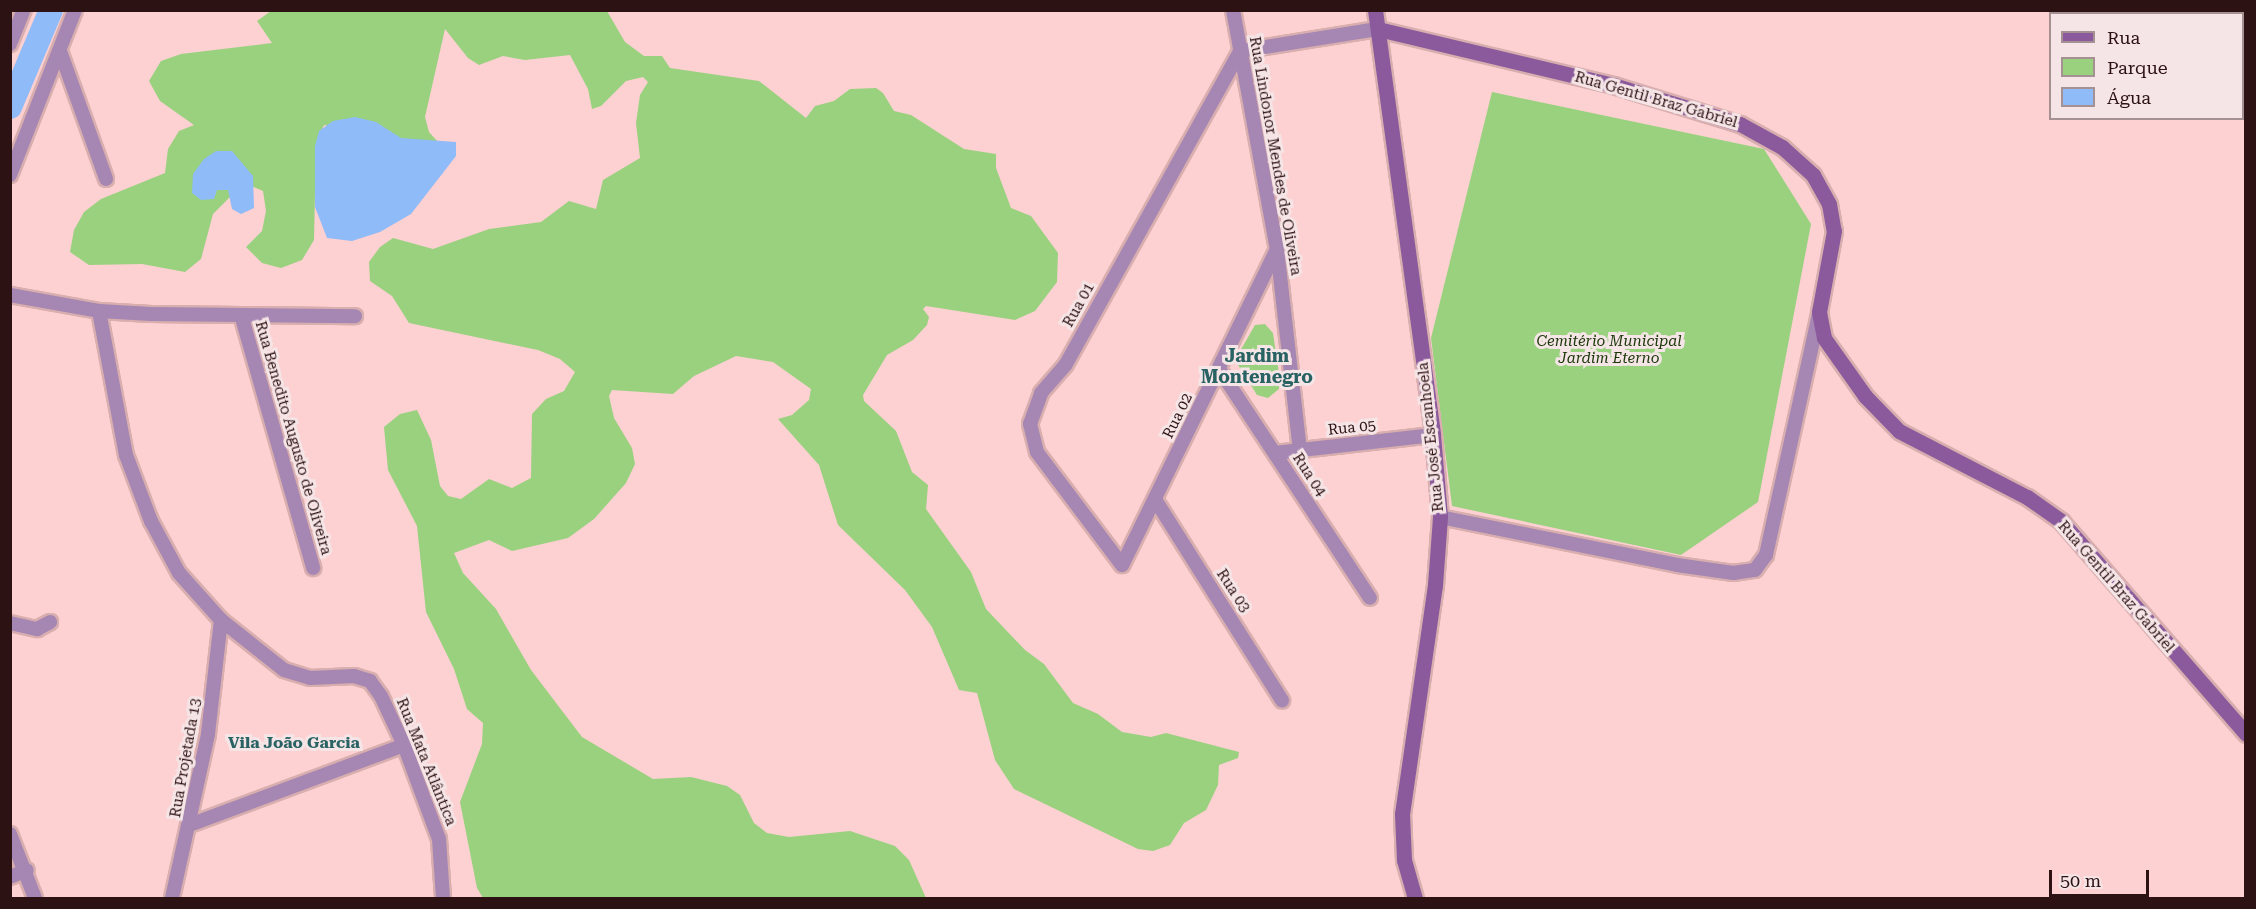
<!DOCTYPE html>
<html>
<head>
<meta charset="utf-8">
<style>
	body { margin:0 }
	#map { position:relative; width:2256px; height:909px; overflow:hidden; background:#fdd0d1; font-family:"Roboto Serif",serif }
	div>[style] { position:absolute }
	.green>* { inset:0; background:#99d17f }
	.water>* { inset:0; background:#8fbbf8 }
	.river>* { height:24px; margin:-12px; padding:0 12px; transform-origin:12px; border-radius:12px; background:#8fbbf8 }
	.roads { filter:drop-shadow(2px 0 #d8aeaf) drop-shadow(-2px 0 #d8aeaf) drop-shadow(0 2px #d8aeaf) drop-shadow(0 -2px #d8aeaf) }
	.street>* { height:14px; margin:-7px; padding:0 7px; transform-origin:7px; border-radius:7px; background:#a686b2 }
	.secondary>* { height:15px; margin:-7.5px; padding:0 7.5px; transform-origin:7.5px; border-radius:7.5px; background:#8a5a9c }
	span { translate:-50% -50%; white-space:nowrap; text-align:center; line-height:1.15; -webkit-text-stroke:6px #f5e5e6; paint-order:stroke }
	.street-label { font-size:15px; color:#2d1214 }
	.park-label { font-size:15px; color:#1a3709; font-style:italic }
	.neighbourhood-label { font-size:16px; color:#286263; font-weight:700 }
	.quarter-label { font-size:18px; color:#286263; font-weight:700 }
	.frame { position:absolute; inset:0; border:12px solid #2d1214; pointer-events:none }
	.legend { position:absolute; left:2049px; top:12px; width:195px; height:108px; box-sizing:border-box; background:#f5e5e6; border:2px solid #a59192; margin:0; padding:8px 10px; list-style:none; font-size:18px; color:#2d1214 }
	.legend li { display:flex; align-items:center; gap:12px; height:30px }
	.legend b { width:30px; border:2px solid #a59192 }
	.scale { position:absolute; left:2049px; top:870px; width:100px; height:27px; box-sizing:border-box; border:3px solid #2d1214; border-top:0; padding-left:8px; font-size:18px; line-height:21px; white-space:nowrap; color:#2d1214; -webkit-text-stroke:4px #f5e5e6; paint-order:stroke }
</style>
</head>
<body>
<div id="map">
	<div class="green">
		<div style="clip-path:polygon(271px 11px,607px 11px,625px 42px,644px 56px,662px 56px,670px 68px,759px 81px,806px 118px,815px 106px,834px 101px,850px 89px,876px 88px,883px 93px,894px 111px,911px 115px,964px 149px,996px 154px,996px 168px,1011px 208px,1031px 216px,1058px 253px,1057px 282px,1035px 311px,1015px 320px,926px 306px,923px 309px,929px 317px,927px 325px,913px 340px,887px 355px,863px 395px,864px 401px,896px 431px,912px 472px,928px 485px,926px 509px,971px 572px,986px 609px,1025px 650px,1044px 664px,1073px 703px,1098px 714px,1122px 732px,1151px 737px,1166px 733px,1239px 752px,1238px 758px,1219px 765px,1218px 785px,1206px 810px,1184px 823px,1170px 845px,1153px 851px,1138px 849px,1014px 789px,995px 760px,977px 693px,959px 690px,932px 627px,905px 590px,838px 525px,819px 465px,778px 419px,792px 415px,809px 400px,811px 389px,773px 362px,736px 356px,694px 376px,673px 394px,612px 390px,609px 396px,614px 418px,632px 448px,635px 464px,626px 483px,594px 519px,568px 538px,512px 551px,489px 540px,454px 553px,463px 573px,496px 609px,531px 670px,582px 737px,653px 779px,691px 777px,727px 786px,740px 795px,754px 823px,767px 833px,789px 837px,850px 831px,895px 846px,909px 860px,926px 898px,483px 898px,477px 888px,460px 802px,482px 744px,483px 723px,467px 709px,454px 669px,426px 612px,417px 526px,388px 470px,384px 427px,400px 414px,417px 410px,431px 440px,440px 486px,448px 496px,461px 499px,489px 479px,512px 488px,531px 478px,532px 414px,546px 399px,564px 391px,575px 372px,560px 359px,538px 350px,409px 323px,392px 296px,370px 281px,369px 262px,380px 247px,393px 238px,433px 249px,489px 229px,541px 222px,569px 201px,596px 209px,603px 180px,640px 158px,636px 123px,640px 95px,648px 82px,643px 77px,626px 81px,601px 106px,592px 109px,588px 89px,570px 55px,525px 60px,503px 56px,479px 65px,468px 58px,445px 29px,425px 117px,429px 132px,448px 153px,324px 125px,316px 144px,314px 240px,302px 260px,281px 268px,262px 263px,246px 247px,262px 231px,266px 211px,263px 191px,244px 183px,213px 214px,201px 259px,185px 272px,142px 264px,89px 265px,70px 252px,74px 230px,84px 212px,101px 199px,165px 173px,168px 149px,179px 131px,194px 125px,160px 101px,149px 81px,161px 61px,181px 54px,272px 43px,257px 21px)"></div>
		<div style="clip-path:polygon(1492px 92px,1764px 149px,1811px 224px,1758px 502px,1681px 555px,1452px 506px,1431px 338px)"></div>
		<div style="clip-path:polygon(1265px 324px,1273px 333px,1279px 374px,1279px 389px,1268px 398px,1257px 395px,1235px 360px,1255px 325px)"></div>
	</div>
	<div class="water">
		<div style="clip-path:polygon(355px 117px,376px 122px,401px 138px,456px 142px,456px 156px,411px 214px,380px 232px,352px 241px,327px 238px,315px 207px,315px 146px,319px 131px,333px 121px)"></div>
		<div style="clip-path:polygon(216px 151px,232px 151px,253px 176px,254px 208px,241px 214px,232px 209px,228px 190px,217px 190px,214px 199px,201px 200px,192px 193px,193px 174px,204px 159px)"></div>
	</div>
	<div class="river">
		<div style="left:10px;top:107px;width:105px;rotate:-67.1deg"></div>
	</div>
	<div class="roads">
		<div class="street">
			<div style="left:1233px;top:10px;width:243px;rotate:79.6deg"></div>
			<div style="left:1277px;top:249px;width:202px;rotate:83.5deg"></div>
			<div style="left:10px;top:44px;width:37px;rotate:-68deg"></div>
			<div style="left:60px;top:51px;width:136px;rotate:70.2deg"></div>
			<div style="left:10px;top:175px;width:177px;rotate:-68.5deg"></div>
			<div style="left:1277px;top:249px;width:352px;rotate:116.1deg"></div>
			<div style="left:1122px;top:565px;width:141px;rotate:-127deg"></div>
			<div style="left:1037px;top:452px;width:29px;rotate:-104deg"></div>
			<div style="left:1030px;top:424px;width:33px;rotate:-70deg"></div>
			<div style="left:1041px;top:393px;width:38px;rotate:-49deg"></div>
			<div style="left:1066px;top:364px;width:358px;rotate:-60.9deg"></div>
			<div style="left:1240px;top:51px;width:140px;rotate:-9.1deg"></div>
			<div style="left:10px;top:295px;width:90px;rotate:10.2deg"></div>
			<div style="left:99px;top:311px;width:52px;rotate:3.3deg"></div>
			<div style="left:151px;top:314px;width:204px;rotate:0.6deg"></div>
			<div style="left:99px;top:311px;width:147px;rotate:79.4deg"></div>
			<div style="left:126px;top:455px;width:71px;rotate:69.3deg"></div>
			<div style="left:151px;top:521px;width:59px;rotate:61.7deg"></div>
			<div style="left:179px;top:573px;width:63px;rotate:48.2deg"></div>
			<div style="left:221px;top:620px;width:80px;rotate:38.4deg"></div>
			<div style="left:284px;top:670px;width:27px;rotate:17deg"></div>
			<div style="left:310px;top:678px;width:44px;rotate:-2.6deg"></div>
			<div style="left:354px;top:676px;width:17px;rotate:17deg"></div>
			<div style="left:370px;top:681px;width:19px;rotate:54deg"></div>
			<div style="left:381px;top:696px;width:54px;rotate:64.9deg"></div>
			<div style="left:404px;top:745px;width:100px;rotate:69.6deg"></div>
			<div style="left:439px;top:839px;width:59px;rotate:86.1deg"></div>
			<div style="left:242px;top:318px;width:260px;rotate:74.1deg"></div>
			<div style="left:1219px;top:369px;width:274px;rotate:56.6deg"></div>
			<div style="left:1275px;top:453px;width:159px;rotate:-6.5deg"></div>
			<div style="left:1156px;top:501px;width:236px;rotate:57.7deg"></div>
			<div style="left:1440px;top:517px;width:242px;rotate:11.4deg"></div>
			<div style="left:1677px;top:565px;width:57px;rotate:8.1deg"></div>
			<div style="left:1733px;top:573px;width:22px;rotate:-8deg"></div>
			<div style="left:1755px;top:570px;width:19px;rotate:-54deg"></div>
			<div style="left:1766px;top:555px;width:247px;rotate:-77.6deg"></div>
			<div style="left:10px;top:623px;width:28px;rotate:13deg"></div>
			<div style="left:37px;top:629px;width:15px;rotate:-28deg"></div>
			<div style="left:192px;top:824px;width:226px;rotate:-20.4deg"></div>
			<div style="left:10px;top:834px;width:69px;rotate:68.7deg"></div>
			<div style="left:10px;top:877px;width:18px;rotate:-22deg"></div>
			<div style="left:172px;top:898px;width:168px;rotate:-77.6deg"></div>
			<div style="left:208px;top:734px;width:115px;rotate:-83.5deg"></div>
		</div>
		<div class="secondary">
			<div style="left:1375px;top:10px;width:429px;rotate:82.2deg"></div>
			<div style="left:1433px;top:435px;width:82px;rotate:85.1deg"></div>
			<div style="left:1440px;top:517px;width:68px;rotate:94.2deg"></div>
			<div style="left:1435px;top:585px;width:231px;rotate:98.2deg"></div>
			<div style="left:1402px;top:814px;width:46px;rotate:87.5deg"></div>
			<div style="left:1404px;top:860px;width:40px;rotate:74deg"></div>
			<div style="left:1378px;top:29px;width:242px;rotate:13.4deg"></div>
			<div style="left:1613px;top:85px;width:133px;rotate:17.1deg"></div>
			<div style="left:1740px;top:124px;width:48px;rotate:28.7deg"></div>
			<div style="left:1782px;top:147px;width:42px;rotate:42.1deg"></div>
			<div style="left:1813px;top:175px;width:33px;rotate:61deg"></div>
			<div style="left:1829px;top:204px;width:27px;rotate:80deg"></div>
			<div style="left:1834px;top:231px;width:82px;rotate:100.5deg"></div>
			<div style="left:1819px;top:312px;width:26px;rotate:79deg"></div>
			<div style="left:1824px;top:338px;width:71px;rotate:54.7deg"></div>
			<div style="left:1865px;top:396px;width:49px;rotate:45.8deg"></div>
			<div style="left:1899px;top:431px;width:144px;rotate:27.3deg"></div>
			<div style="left:2027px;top:497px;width:42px;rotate:35.2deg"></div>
			<div style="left:2061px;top:521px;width:282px;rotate:49deg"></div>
		</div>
	</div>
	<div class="street-label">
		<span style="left:1656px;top:100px;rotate:16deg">Rua Gentil Braz Gabriel</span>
		<span style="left:1275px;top:156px;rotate:80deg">Rua Lindonor Mendes de Oliveira</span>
		<span style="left:1079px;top:305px;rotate:-61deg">Rua 01</span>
		<span style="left:1178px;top:416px;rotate:-64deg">Rua 02</span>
		<span style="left:1352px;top:428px;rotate:-6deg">Rua 05</span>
		<span style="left:1431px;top:437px;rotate:-96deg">Rua José Escanhoela</span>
		<span style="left:293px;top:438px;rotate:74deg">Rua Benedito Augusto de Oliveira</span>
		<span style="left:1309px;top:475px;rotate:57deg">Rua 04</span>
		<span style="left:2116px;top:587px;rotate:49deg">Rua Gentil Braz Gabriel</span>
		<span style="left:1233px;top:591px;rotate:57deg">Rua 03</span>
		<span style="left:186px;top:758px;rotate:-80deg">Rua Projetada 13</span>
		<span style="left:426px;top:762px;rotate:68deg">Rua Mata Atlântica</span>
	</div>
	<div class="park-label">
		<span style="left:1609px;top:350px">Cemitério Municipal<br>Jardim Eterno</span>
	</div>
	<div class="neighbourhood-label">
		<span style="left:294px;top:743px">Vila João Garcia</span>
	</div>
	<div class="quarter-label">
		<span style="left:1257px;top:367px">Jardim<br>Montenegro</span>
	</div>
	<div class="frame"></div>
	<ul class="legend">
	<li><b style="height:8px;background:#8a5a9c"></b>Rua</li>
	<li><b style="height:16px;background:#99d17f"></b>Parque</li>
	<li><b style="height:16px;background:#8fbbf8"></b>Água</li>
	</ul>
	<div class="scale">50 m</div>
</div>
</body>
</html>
